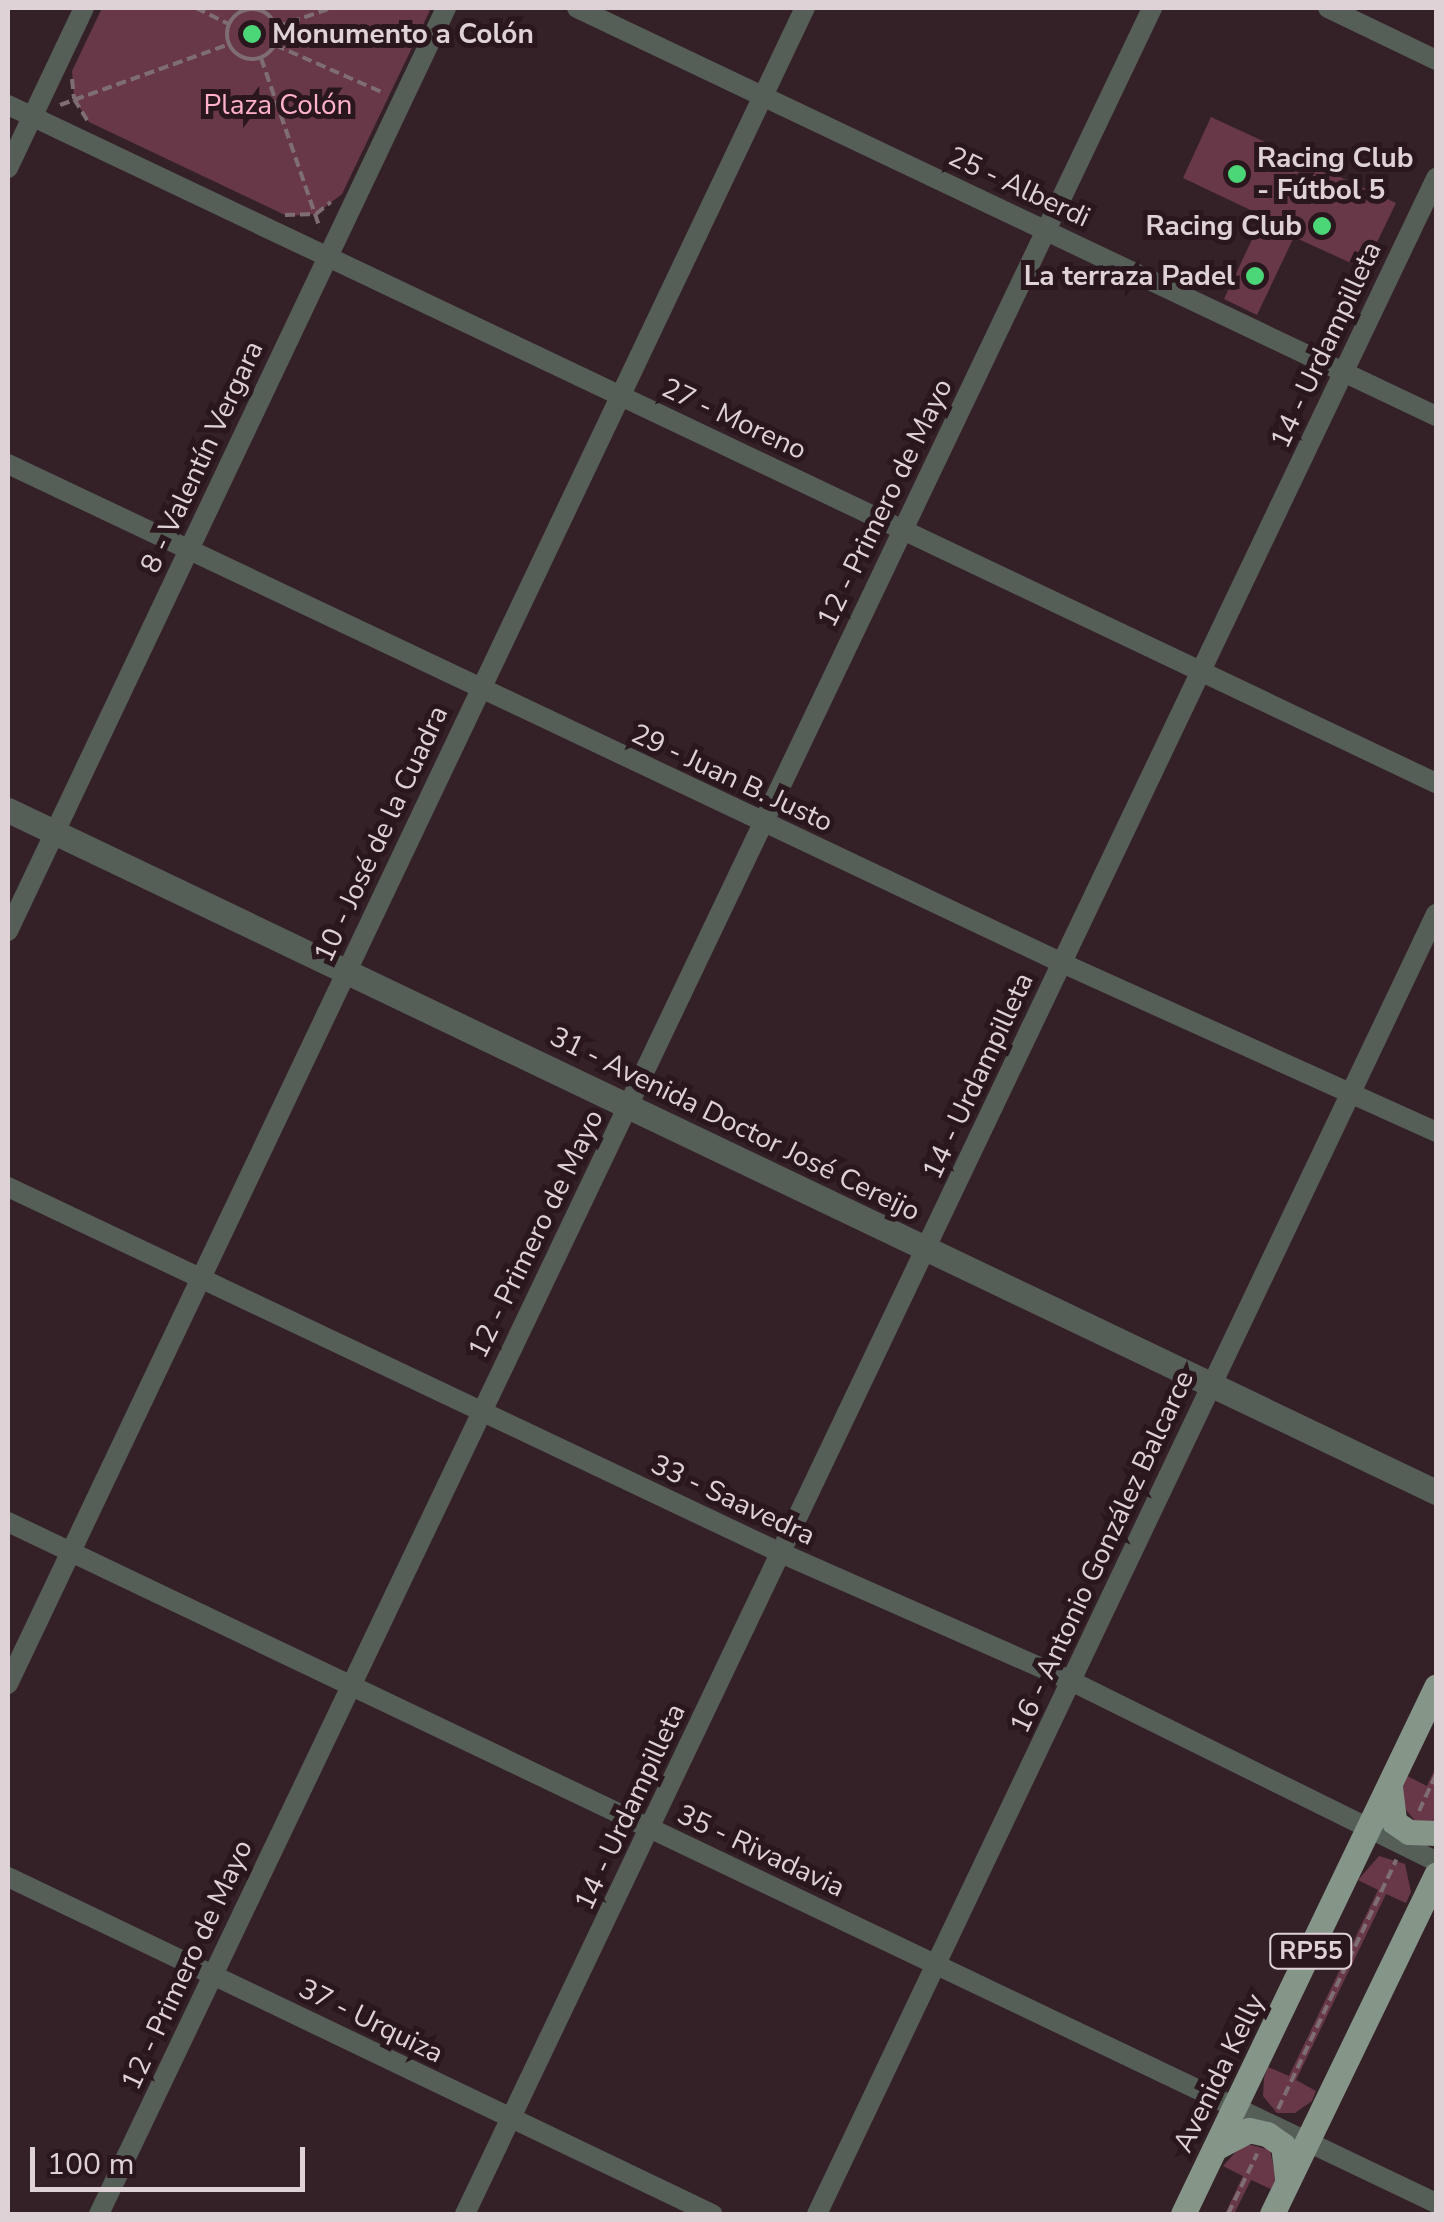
<!DOCTYPE html>
<html>
<head>
<meta charset="utf-8">
<style>
	body { margin:0 }
	#map { position:relative; width:1444px; height:2222px; overflow:hidden; background:#332127; font-family:"Nunito Sans",sans-serif }
	div>[style] { position:absolute }
	.green>* { inset:0; background:#683849 }
	.path>* { height:4px; margin-top:-2px; transform-origin:0; background:repeating-linear-gradient(90deg,#7e6e73 0 10px,transparent 0 15px) }
	.path>.ring { margin:-2px; padding:0; box-sizing:content-box; background:none; border:4px solid #7e6e73; border-radius:50% }
	.minor>* { height:20px; margin:-10px; padding:0 10px; transform-origin:10px; border-radius:10px; background:#565e58 }
	.tertiary>* { height:25px; margin:-12.5px; padding:0 12.5px; transform-origin:12.5px; border-radius:12.5px; background:#565e58 }
	.primary>* { height:25px; margin:-12.5px; padding:0 12.5px; transform-origin:12.5px; border-radius:12.5px; background:#859588 }
	.dots>* { width:28px; height:28px; translate:-50% -50%; box-sizing:border-box; border:5px solid #29171d; border-radius:50% }
	span { translate:-50% -50%; white-space:nowrap; text-align:center; line-height:1.15; -webkit-text-stroke:10px #29171d; paint-order:stroke }
	.shield-label span { padding:2px 8px; background:#29171d; border:2px solid; border-radius:8px; -webkit-text-stroke-width:0 }
	.shield-label { font-size:25px; color:#dfd2d6; font-weight:700 }
	.poi-label { font-size:28px; color:#dfd2d6; font-weight:700 }
	.left { translate:0 -50%; text-align:left }
	.right { translate:-100% -50%; text-align:right }
	.park-label { font-size:28px; color:#ffb1cb }
	.street-label { font-size:28px; color:#dfd2d6 }
	.frame { position:absolute; inset:0; border:10px solid #dfd2d6; pointer-events:none }
	.scale { position:absolute; left:30px; top:2147px; width:275px; height:45px; box-sizing:border-box; border:5px solid #dfd2d6; border-top:0; padding-left:12px; font-size:30px; line-height:35px; white-space:nowrap; color:#dfd2d6; -webkit-text-stroke:8px #29171d; paint-order:stroke }
</style>
</head>
<body>
<div id="map">
	<div class="green">
		<div style="clip-path:polygon(102px 8px,431px 8px,342px 194px,316px 214px,287px 216px,89px 122px,74px 99px,72px 71px)"></div>
		<div style="clip-path:polygon(1211px 117px,1396px 203px,1364px 269px,1294px 237px,1257px 315px,1224px 299px,1263px 216px,1183px 178px)"></div>
		<div style="clip-path:polygon(1436px 1767px,1436px 1821px,1416px 1822px,1402px 1805px,1402px 1787px,1407px 1776px,1427px 1786px)"></div>
		<div style="clip-path:polygon(1379px 1856px,1405px 1864px,1411px 1892px,1406px 1903px,1386px 1894px,1296px 2080px,1316px 2091px,1312px 2101px,1295px 2113px,1277px 2113px,1263px 2096px,1264px 2078px,1268px 2067px,1289px 2076px,1378px 1890px,1358px 1880px)"></div>
		<div style="clip-path:polygon(1244px 2143px,1270px 2150px,1276px 2179px,1271px 2189px,1251px 2180px,1234px 2214px,1225px 2214px,1243px 2176px,1223px 2166px)"></div>
	</div>
	<div class="path">
		<div style="left:196px;top:8px;width:37px;rotate:26deg"></div>
		<div class="ring" style="left:227px;top:9px;width:46px;height:46px"></div>
		<div style="left:276px;top:27px;width:58px;rotate:-19.1deg"></div>
		<div style="left:275px;top:45px;width:119px;rotate:23.8deg"></div>
		<div style="left:261px;top:58px;width:180px;rotate:70.9deg"></div>
		<div style="left:72px;top:79px;width:20px;rotate:84deg"></div>
		<div style="left:74px;top:99px;width:25px;rotate:58deg"></div>
		<div style="left:60px;top:105px;width:180px;rotate:-19.8deg"></div>
		<div style="left:285px;top:215px;width:31px;rotate:-2deg"></div>
		<div style="left:316px;top:214px;width:19px;rotate:-39deg"></div>
		<div style="left:1419px;top:1811px;width:40px;rotate:-65deg"></div>
		<div style="left:1278px;top:2109px;width:276px;rotate:-64.6deg"></div>
		<div style="left:1228px;top:2214px;width:67px;rotate:-64.2deg"></div>
	</div>
	<div class="minor">
		<div style="left:577px;top:8px;width:951px;rotate:25.41deg"></div>
		<div style="left:1328px;top:8px;width:120px;rotate:25.7deg"></div>
		<div style="left:8px;top:105px;width:1581px;rotate:25.4deg"></div>
		<div style="left:8px;top:168px;width:177px;rotate:-64.6deg"></div>
		<div style="left:8px;top:464px;width:1166px;rotate:25.33deg"></div>
		<div style="left:1062px;top:963px;width:410px;rotate:24.3deg"></div>
		<div style="left:8px;top:931px;width:1022px;rotate:-64.61deg"></div>
		<div style="left:8px;top:1187px;width:855px;rotate:25.34deg"></div>
		<div style="left:781px;top:1553px;width:317px;rotate:23.8deg"></div>
		<div style="left:1071px;top:1681px;width:407px;rotate:26.3deg"></div>
		<div style="left:8px;top:1522px;width:1582px;rotate:25.5deg"></div>
		<div style="left:8px;top:1684px;width:1856px;rotate:-64.57deg"></div>
		<div style="left:8px;top:1877px;width:781px;rotate:25.58deg"></div>
		<div style="left:99px;top:2214px;width:2444px;rotate:-64.48deg"></div>
		<div style="left:465px;top:2214px;width:2256px;rotate:-64.5deg"></div>
		<div style="left:817px;top:2214px;width:1440px;rotate:-64.54deg"></div>
	</div>
	<div class="tertiary">
		<div style="left:8px;top:810px;width:1583px;rotate:25.53deg"></div>
	</div>
	<div class="primary">
		<div style="left:1390px;top:1787px;width:35px;rotate:83deg"></div>
		<div style="left:1394px;top:1822px;width:18px;rotate:34deg"></div>
		<div style="left:1409px;top:1832px;width:27px;rotate:2deg"></div>
		<div style="left:1217px;top:2147px;width:36px;rotate:-28deg"></div>
		<div style="left:1249px;top:2130px;width:18px;rotate:13deg"></div>
		<div style="left:1267px;top:2134px;width:19px;rotate:35deg"></div>
		<div style="left:1283px;top:2145px;width:34px;rotate:83deg"></div>
		<div style="left:1183px;top:2214px;width:585px;rotate:-64.36deg"></div>
		<div style="left:1272px;top:2214px;width:377px;rotate:-64.2deg"></div>
	</div>
	<div class="dots">
		<div style="left:252px;top:34px;background:#4bd677"></div>
		<div style="left:1237px;top:174px;background:#4bd677"></div>
		<div style="left:1322px;top:226px;background:#4bd677"></div>
		<div style="left:1255px;top:276px;background:#4bd677"></div>
	</div>
	<div class="shield-label">
		<span style="left:1311px;top:1951px">RP55</span>
	</div>
	<div class="poi-label">
		<span class="left" style="left:272px;top:34px">Monumento a Colón</span>
		<span class="left" style="left:1257px;top:174px">Racing Club<br>- Fútbol 5</span>
		<span class="right" style="left:1302px;top:226px">Racing Club</span>
		<span class="right" style="left:1235px;top:276px">La terraza Padel</span>
	</div>
	<div class="park-label">
		<span style="left:278px;top:105px">Plaza Colón</span>
	</div>
	<div class="street-label">
		<span style="left:1019px;top:187px;rotate:25deg">25 - Alberdi</span>
		<span style="left:1326px;top:345px;rotate:-65deg">14 - Urdampilleta</span>
		<span style="left:734px;top:419px;rotate:25deg">27 - Moreno</span>
		<span style="left:202px;top:457px;rotate:-65deg">8 - Valentín Vergara</span>
		<span style="left:885px;top:503px;rotate:-64deg">12 - Primero de Mayo</span>
		<span style="left:732px;top:778px;rotate:25deg">29 - Juan B. Justo</span>
		<span style="left:381px;top:834px;rotate:-65deg">10 - José de la Cuadra</span>
		<span style="left:978px;top:1076px;rotate:-65deg">14 - Urdampilleta</span>
		<span style="left:735px;top:1124px;rotate:26deg">31 - Avenida Doctor José Cereijo</span>
		<span style="left:536px;top:1234px;rotate:-64deg">12 - Primero de Mayo</span>
		<span style="left:733px;top:1500px;rotate:25deg">33 - Saavedra</span>
		<span style="left:1102px;top:1552px;rotate:-65deg">16 - Antonio González Balcarce</span>
		<span style="left:630px;top:1807px;rotate:-65deg">14 - Urdampilleta</span>
		<span style="left:761px;top:1851px;rotate:25deg">35 - Rivadavia</span>
		<span style="left:187px;top:1965px;rotate:-65deg">12 - Primero de Mayo</span>
		<span style="left:371px;top:2021px;rotate:26deg">37 - Urquiza</span>
		<span style="left:1219px;top:2073px;rotate:-64deg">Avenida Kelly</span>
	</div>
	<div class="frame"></div>
	<div class="scale">100 m</div>
</div>
</body>
</html>
